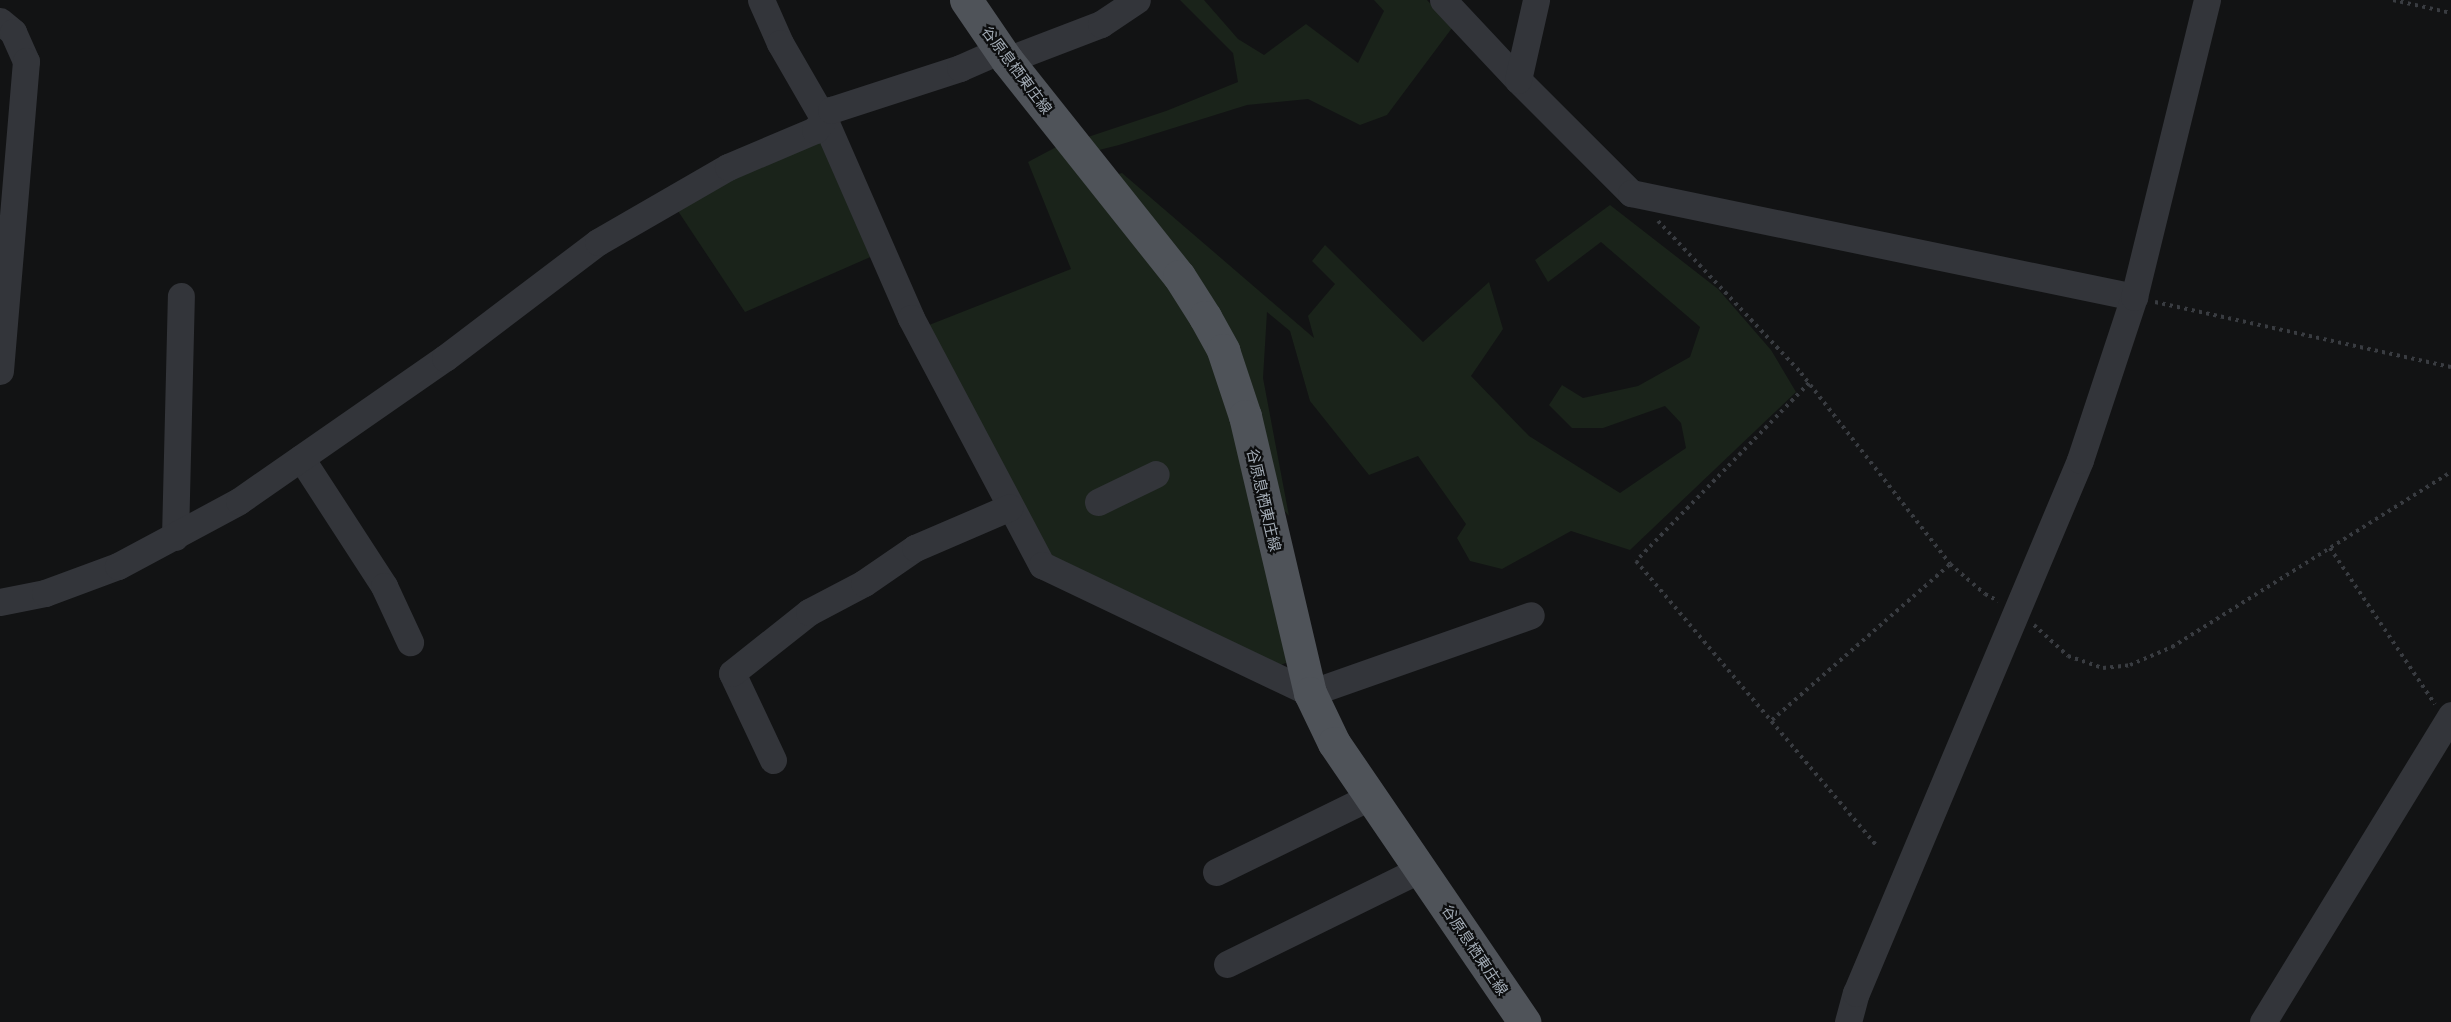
<!DOCTYPE html>
<html>
<head>
<meta charset="utf-8">
<style>
	body { margin:0 }
	#map { position:relative; width:2451px; height:1022px; overflow:hidden; background:#121314; font-family:Ubuntu,"Noto Sans JP",sans-serif }
	div>[style] { position:absolute }
	.green>* { inset:0; background:#1a231a }
	.path>* { height:4px; margin-top:-2px; transform-origin:0; background:repeating-linear-gradient(90deg,#393c41 0 3px,transparent 0 7.5px) }
	.minor>* { height:27px; margin:-13.5px; padding:0 13.5px; transform-origin:13.5px; border-radius:13.5px; background:#33353a }
	.major>* { height:33px; margin:-16.5px; padding:0 16.5px; transform-origin:16.5px; border-radius:16.5px; background:#4f5359 }
	span { translate:-50% -50%; white-space:nowrap; text-align:center; line-height:1.15; -webkit-text-stroke:4.5px #0d0e0f; paint-order:stroke }
	.street-label { font-size:15px; color:#a3acb6 }
</style>
</head>
<body>
<div id="map">
	<div class="green">
		<div style="clip-path:polygon(1180px 0,1204px 0,1238px 39px,1264px 55px,1306px 24px,1358px 63px,1384px 11px,1374px 0,1427px 0,1452px 28px,1387px 115px,1360px 125px,1308px 99px,1247px 105px,1119px 145px,1091px 152px,1082px 139px,1166px 111px,1238px 82px,1233px 53px)"></div>
		<div style="clip-path:polygon(820px 135px,875px 255px,745px 312px,674px 205px)"></div>
		<div style="clip-path:polygon(1060px 145px,1167px 277px,1217px 359px,1293px 660px,1271px 669px,1055px 563px,924px 327px,1071px 269px,1028px 162px)"></div>
		<div style="clip-path:polygon(1122px 173px,1314px 338px,1308px 316px,1335px 284px,1312px 261px,1325px 245px,1423px 342px,1489px 282px,1503px 329px,1471px 376px,1529px 436px,1620px 493px,1686px 448px,1681px 423px,1665px 406px,1603px 428px,1572px 428px,1549px 405px,1562px 385px,1583px 398px,1638px 386px,1690px 357px,1700px 327px,1601px 242px,1548px 282px,1535px 260px,1610px 205px,1718px 289px,1771px 350px,1796px 392px,1630px 550px,1571px 531px,1502px 569px,1470px 561px,1457px 538px,1466px 524px,1418px 456px,1369px 475px,1310px 401px,1290px 331px,1267px 312px,1263px 378px,1289px 516px,1275px 500px,1251px 407px,1111px 176px)"></div>
	</div>
	<div class="path">
		<div style="left:2393px;top:0;width:59px;rotate:12.6deg"></div>
		<div style="left:1658px;top:221px;width:209px;rotate:46.7deg"></div>
		<div style="left:1801px;top:373px;width:242px;rotate:52deg"></div>
		<div style="left:1950px;top:564px;width:46px;rotate:40.6deg"></div>
		<div style="left:1985px;top:594px;width:15px;rotate:28deg"></div>
		<div style="left:2155px;top:302px;width:303px;rotate:12.4deg"></div>
		<div style="left:1809px;top:383px;width:248px;rotate:134.2deg"></div>
		<div style="left:1636px;top:561px;width:373px;rotate:49.8deg"></div>
		<div style="left:2330px;top:548px;width:188px;rotate:56.1deg"></div>
		<div style="left:2034px;top:625px;width:46px;rotate:42.4deg"></div>
		<div style="left:2068px;top:656px;width:37px;rotate:19deg"></div>
		<div style="left:2103px;top:668px;width:27px;rotate:-6deg"></div>
		<div style="left:2130px;top:665px;width:46px;rotate:-23.2deg"></div>
		<div style="left:2172px;top:647px;width:329px;rotate:-32.1deg"></div>
		<div style="left:1772px;top:720px;width:237px;rotate:-41.2deg"></div>
	</div>
	<div class="minor">
		<div style="left:761px;top:0;width:47px;rotate:66.2deg"></div>
		<div style="left:780px;top:43px;width:90px;rotate:60deg"></div>
		<div style="left:825px;top:121px;width:215px;rotate:66.4deg"></div>
		<div style="left:911px;top:318px;width:280px;rotate:62.1deg"></div>
		<div style="left:1042px;top:565px;width:297px;rotate:25.5deg"></div>
		<div style="left:1310px;top:693px;width:234px;rotate:-19.4deg"></div>
		<div style="left:1443px;top:0;width:110px;rotate:46.8deg"></div>
		<div style="left:1518px;top:80px;width:160px;rotate:45deg"></div>
		<div style="left:1631px;top:193px;width:514px;rotate:11.68deg"></div>
		<div style="left:0;top:21px;width:17px;rotate:40deg"></div>
		<div style="left:13px;top:32px;width:32px;rotate:66deg"></div>
		<div style="left:26px;top:61px;width:311px;rotate:94.8deg"></div>
		<div style="left:1007px;top:60px;width:101px;rotate:-21deg"></div>
		<div style="left:1101px;top:24px;width:43px;rotate:-33.7deg"></div>
		<div style="left:1518px;top:80px;width:82px;rotate:-77.3deg"></div>
		<div style="left:301px;top:458px;width:153px;rotate:57deg"></div>
		<div style="left:384px;top:586px;width:62px;rotate:65.1deg"></div>
		<div style="left:1098px;top:502px;width:64px;rotate:-25.8deg"></div>
		<div style="left:175px;top:537px;width:241px;rotate:-88.6deg"></div>
		<div style="left:0;top:602px;width:46px;rotate:-11.3deg"></div>
		<div style="left:45px;top:593px;width:78px;rotate:-20.3deg"></div>
		<div style="left:118px;top:566px;width:137px;rotate:-28.2deg"></div>
		<div style="left:239px;top:501px;width:251px;rotate:-34.8deg"></div>
		<div style="left:445px;top:358px;width:192px;rotate:-37.2deg"></div>
		<div style="left:598px;top:242px;width:150px;rotate:-30deg"></div>
		<div style="left:728px;top:167px;width:95px;rotate:-23deg"></div>
		<div style="left:815px;top:130px;width:26px;rotate:-51deg"></div>
		<div style="left:831px;top:110px;width:136px;rotate:-18deg"></div>
		<div style="left:960px;top:68px;width:45px;rotate:-23.7deg"></div>
		<div style="left:773px;top:760px;width:96px;rotate:-115.2deg"></div>
		<div style="left:732px;top:673px;width:98px;rotate:-38.4deg"></div>
		<div style="left:809px;top:612px;width:62px;rotate:-27.8deg"></div>
		<div style="left:864px;top:583px;width:62px;rotate:-34.5deg"></div>
		<div style="left:915px;top:548px;width:103px;rotate:-23.3deg"></div>
		<div style="left:1216px;top:872px;width:174px;rotate:-26deg"></div>
		<div style="left:1227px;top:964px;width:216px;rotate:-26.1deg"></div>
		<div style="left:1848px;top:1022px;width:30px;rotate:-75deg"></div>
		<div style="left:1856px;top:993px;width:578px;rotate:-67.2deg"></div>
		<div style="left:2080px;top:460px;width:172px;rotate:-71.7deg"></div>
		<div style="left:2134px;top:297px;width:306px;rotate:-76.2deg"></div>
		<div style="left:2263px;top:1022px;width:360px;rotate:-58.5deg"></div>
	</div>
	<div class="major">
		<div style="left:966px;top:0;width:73px;rotate:55.7deg"></div>
		<div style="left:1007px;top:60px;width:276px;rotate:51.5deg"></div>
		<div style="left:1179px;top:276px;width:49px;rotate:57.6deg"></div>
		<div style="left:1205px;top:317px;width:38px;rotate:61deg"></div>
		<div style="left:1223px;top:350px;width:70px;rotate:71.6deg"></div>
		<div style="left:1245px;top:416px;width:285px;rotate:76.8deg"></div>
		<div style="left:1310px;top:693px;width:55px;rotate:64.4deg"></div>
		<div style="left:1334px;top:743px;width:338px;rotate:55.7deg"></div>
	</div>
	<div class="street-label">
		<span style="left:1017px;top:70px;rotate:53deg">谷原息栖東庄線</span>
		<span style="left:1264px;top:500px;rotate:77deg">谷原息栖東庄線</span>
		<span style="left:1475px;top:950px;rotate:56deg">谷原息栖東庄線</span>
	</div>
</div>
</body>
</html>
